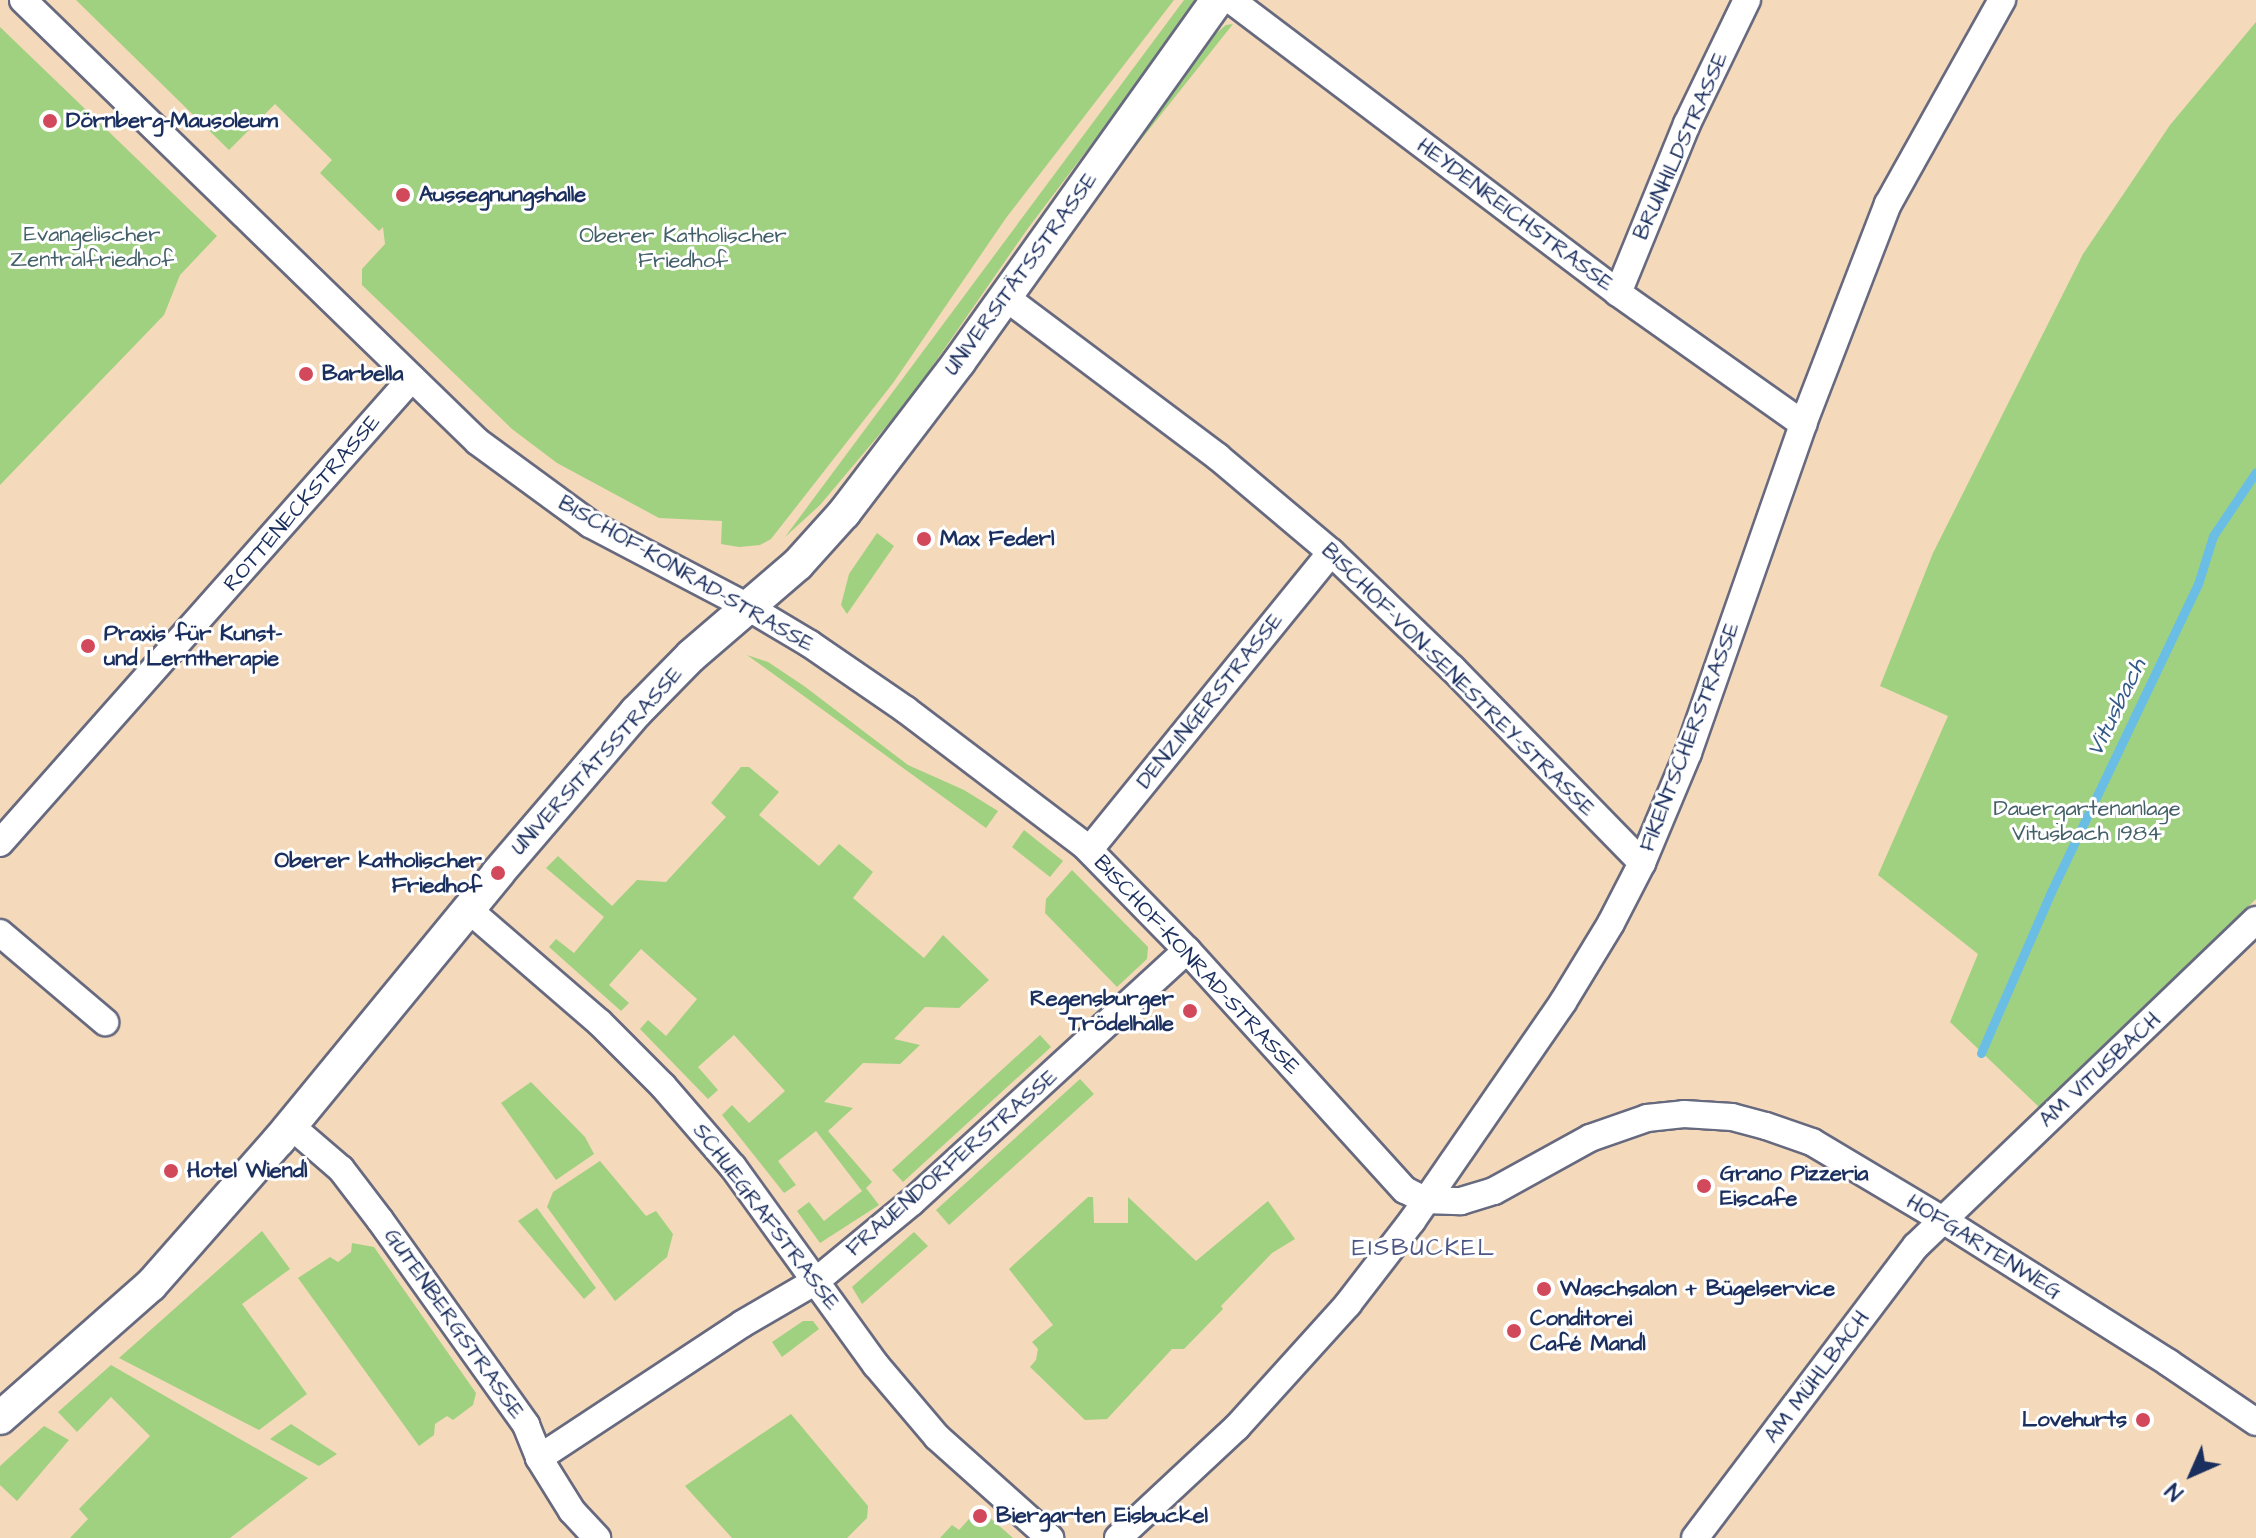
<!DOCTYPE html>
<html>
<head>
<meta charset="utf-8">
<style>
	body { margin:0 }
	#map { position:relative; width:2256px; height:1538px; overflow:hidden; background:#f4d9bb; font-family:"Architects Daughter",sans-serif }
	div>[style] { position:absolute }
	.green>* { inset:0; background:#a0d180 }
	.stream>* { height:9px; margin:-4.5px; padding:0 4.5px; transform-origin:4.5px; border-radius:4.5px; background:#6abee6 }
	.roads { filter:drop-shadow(2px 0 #676a7f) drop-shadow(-2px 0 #676a7f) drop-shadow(0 2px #676a7f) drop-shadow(0 -2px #676a7f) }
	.minor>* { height:26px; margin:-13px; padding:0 13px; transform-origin:13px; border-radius:13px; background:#fff }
	.tertiary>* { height:32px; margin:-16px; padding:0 16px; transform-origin:16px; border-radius:16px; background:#fff }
	.dots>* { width:22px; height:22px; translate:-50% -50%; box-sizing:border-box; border:4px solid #fff; border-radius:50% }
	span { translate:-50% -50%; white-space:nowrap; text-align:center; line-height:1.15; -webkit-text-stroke:6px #fff; paint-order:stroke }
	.poi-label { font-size:22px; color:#1b2f5e; font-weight:700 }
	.left { translate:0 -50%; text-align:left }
	.right { translate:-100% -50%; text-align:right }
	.street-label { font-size:22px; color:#1b2f5e }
	.park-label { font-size:22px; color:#436068 }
	.water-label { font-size:24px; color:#335a87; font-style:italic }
	.neighbourhood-label { font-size:24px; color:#4d5684; letter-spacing:2px }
	.north { position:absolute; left:2152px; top:1434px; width:80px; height:80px; -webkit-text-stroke:6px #fff; paint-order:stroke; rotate:225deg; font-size:22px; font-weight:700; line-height:32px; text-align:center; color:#1b2f5e }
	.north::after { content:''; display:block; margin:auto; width:28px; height:36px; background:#1b2f5e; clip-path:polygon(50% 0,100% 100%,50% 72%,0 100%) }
</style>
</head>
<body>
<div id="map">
	<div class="green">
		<div style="clip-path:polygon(76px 0,1174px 0,1006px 218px,893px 383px,771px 539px,760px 545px,739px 547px,721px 544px,722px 521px,659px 518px,557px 463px,512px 429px,362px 285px,362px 269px,385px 244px,383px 227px,379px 231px,320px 173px,332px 160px,275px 104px,229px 150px)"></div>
		<div style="clip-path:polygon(1184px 0,1200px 0,1026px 231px,911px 397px,820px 505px,785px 537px)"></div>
		<div style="clip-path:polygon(2256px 22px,2256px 899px,2039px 1107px,1950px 1022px,1978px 954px,1878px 875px,1948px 716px,1880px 686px,1933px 553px,2083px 254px,2170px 125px)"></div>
		<div style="clip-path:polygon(1233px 24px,1132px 151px,1131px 148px,1213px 36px,1226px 25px)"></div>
		<div style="clip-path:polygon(0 27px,217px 236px,180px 275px,164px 315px,0 485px)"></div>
		<div style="clip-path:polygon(877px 533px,894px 546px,847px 614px,841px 605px,849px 574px)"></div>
		<div style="clip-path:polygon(747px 655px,768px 662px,804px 686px,908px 765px,964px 790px,998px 811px,986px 828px)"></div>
		<div style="clip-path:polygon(741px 767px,749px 767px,779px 792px,759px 815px,819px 866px,839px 844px,873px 872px,853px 898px,924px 958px,943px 935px,989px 980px,959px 1008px,925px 1007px,894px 1039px,920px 1045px,900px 1064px,863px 1063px,824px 1102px,853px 1108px,828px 1131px,872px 1182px,866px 1188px,879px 1205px,820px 1243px,797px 1211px,809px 1202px,824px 1221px,862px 1191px,816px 1131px,778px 1161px,796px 1185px,784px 1193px,722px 1115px,732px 1105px,749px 1123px,785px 1091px,734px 1035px,698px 1067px,718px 1090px,708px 1099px,640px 1029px,648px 1020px,666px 1036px,697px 999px,641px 949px,609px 985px,629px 1003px,621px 1011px,549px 947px,556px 939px,574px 953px,604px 917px,546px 868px,558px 856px,612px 906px,637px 880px,666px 882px,726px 817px,711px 803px)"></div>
		<div style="clip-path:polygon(1024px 830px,1063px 861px,1050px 877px,1012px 847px)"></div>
		<div style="clip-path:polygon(1072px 870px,1148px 947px,1147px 959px,1117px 987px,1045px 913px,1046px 899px)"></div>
		<div style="clip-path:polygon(1040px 1035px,1051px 1047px,903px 1182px,892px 1170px)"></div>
		<div style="clip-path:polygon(1080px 1079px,1094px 1094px,949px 1225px,936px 1210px)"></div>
		<div style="clip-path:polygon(531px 1082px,585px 1137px,594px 1154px,556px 1180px,501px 1103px)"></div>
		<div style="clip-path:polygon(600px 1161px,646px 1216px,656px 1211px,673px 1234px,667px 1257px,615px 1301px,547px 1207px,553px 1192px)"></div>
		<div style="clip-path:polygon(1088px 1197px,1093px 1197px,1094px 1223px,1128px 1223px,1128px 1197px,1196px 1261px,1268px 1201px,1295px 1239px,1272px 1253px,1221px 1306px,1223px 1309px,1184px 1349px,1172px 1349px,1107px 1419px,1085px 1420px,1030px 1367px,1036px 1360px,1038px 1349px,1032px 1342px,1053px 1325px,1009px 1269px)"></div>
		<div style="clip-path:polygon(537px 1208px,596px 1288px,584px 1299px,518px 1221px)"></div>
		<div style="clip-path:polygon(262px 1231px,290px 1269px,242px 1304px,307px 1394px,259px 1430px,119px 1358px)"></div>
		<div style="clip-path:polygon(914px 1232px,928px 1246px,862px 1304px,852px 1287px)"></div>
		<div style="clip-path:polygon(352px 1243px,374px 1247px,476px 1393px,473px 1405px,453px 1420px,447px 1416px,435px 1424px,434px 1435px,419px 1446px,298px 1278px,330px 1257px,338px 1262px,351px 1252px)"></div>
		<div style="clip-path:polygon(803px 1321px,813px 1321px,819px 1329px,782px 1357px,772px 1342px)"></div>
		<div style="clip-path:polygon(111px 1365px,308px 1478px,230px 1538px,70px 1538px,88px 1519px,79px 1509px,150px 1436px,111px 1397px,77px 1432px,58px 1412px)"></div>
		<div style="clip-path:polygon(791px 1414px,868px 1506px,867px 1518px,847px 1538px,732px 1538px,685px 1486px)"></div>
		<div style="clip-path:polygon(291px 1424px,337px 1454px,319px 1466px,270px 1439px)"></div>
		<div style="clip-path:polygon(44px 1426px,69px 1440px,17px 1501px,0 1485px,0 1466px)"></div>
		<div style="clip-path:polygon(979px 1508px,1013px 1538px,940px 1538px,952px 1525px,959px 1530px)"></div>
	</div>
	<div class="stream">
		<div style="left:1981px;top:1053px;width:176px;rotate:-66.5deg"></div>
		<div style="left:2051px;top:892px;width:341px;rotate:-64.5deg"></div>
		<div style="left:2198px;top:584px;width:50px;rotate:-72.6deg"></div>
		<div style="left:2213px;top:536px;width:77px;rotate:-56.1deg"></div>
	</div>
	<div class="roads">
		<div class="minor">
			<div style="left:23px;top:0;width:634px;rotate:44.17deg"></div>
			<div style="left:478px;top:442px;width:139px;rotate:36.2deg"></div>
			<div style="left:590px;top:524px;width:178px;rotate:27.7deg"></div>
			<div style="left:748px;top:607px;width:72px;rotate:30.8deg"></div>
			<div style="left:810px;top:644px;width:116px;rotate:34.5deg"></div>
			<div style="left:906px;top:710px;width:223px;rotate:37.2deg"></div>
			<div style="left:1084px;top:845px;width:147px;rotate:45.6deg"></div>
			<div style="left:1187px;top:950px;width:324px;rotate:47.8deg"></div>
			<div style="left:1405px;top:1190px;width:22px;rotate:27deg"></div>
			<div style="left:1425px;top:1200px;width:36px;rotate:2deg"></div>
			<div style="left:1461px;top:1201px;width:34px;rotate:-17deg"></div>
			<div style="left:1494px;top:1191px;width:110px;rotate:-28.9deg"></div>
			<div style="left:1590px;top:1138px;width:60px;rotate:-19.3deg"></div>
			<div style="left:1647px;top:1118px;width:37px;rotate:-6deg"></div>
			<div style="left:1684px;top:1114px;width:48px;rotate:3.6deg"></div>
			<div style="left:1732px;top:1117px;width:35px;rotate:15deg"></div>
			<div style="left:1766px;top:1126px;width:49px;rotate:19.2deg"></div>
			<div style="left:1812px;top:1142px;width:152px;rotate:30.8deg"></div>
			<div style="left:1943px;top:1220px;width:267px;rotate:32.3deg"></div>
			<div style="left:2169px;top:1363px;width:105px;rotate:34.1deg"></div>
			<div style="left:1231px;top:0;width:485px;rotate:37.1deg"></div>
			<div style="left:1618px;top:293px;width:227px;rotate:35.3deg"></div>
			<div style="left:1618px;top:293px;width:183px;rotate:-67.8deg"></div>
			<div style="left:1687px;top:124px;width:138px;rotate:-64.2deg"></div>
			<div style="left:1005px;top:297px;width:266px;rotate:36.9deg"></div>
			<div style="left:1218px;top:457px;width:148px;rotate:40.1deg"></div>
			<div style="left:1331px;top:552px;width:168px;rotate:43.8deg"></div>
			<div style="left:1452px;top:668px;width:272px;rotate:45.7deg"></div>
			<div style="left:0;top:843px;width:621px;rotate:-48.46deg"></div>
			<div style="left:1090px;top:849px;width:382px;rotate:-50.9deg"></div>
			<div style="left:468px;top:909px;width:173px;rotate:40.8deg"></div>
			<div style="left:599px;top:1022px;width:91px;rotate:45deg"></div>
			<div style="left:663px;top:1086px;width:107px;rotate:49.2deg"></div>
			<div style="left:733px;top:1167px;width:244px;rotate:54.2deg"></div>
			<div style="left:876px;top:1365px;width:94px;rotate:49.7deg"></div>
			<div style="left:937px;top:1437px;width:152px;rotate:41.8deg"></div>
			<div style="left:0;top:933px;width:138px;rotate:40.3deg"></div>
			<div style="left:291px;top:1126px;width:66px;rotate:40.7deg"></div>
			<div style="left:341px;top:1169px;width:64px;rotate:52.6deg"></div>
			<div style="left:380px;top:1220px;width:252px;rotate:54.5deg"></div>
			<div style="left:526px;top:1425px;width:35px;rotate:68deg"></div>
			<div style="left:539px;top:1458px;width:62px;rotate:58.1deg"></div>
			<div style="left:572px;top:1511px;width:37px;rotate:47deg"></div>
			<div style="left:539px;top:1458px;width:243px;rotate:-33.4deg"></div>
			<div style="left:742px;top:1324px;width:86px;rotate:-30.2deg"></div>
			<div style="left:816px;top:1281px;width:124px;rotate:-39.5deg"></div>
			<div style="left:912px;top:1202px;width:373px;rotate:-42.5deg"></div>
			<div style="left:1118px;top:1538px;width:163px;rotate:-43deg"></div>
			<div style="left:1237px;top:1427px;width:166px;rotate:-47.9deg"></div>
			<div style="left:1348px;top:1304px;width:105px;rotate:-52.4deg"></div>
			<div style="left:1412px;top:1221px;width:266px;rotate:-55.4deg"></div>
			<div style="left:1563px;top:1002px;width:92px;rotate:-58.7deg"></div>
			<div style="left:1611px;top:923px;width:68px;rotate:-62.7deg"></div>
			<div style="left:1642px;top:863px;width:119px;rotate:-67.3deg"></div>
			<div style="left:1688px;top:753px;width:349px;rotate:-70.7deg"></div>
			<div style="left:1803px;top:424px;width:236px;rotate:-68.9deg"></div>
			<div style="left:1888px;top:204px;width:234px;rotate:-60.8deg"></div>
			<div style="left:1695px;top:1538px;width:366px;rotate:-52.9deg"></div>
			<div style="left:1916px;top:1246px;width:471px;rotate:-43.8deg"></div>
		</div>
		<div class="tertiary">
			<div style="left:0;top:1418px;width:201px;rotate:-41.4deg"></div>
			<div style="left:151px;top:1285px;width:193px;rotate:-48.6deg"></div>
			<div style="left:279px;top:1140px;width:345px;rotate:-50.6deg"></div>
			<div style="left:498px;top:873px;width:212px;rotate:-49.4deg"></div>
			<div style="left:636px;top:712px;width:78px;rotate:-45.5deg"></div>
			<div style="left:691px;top:656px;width:141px;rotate:-40.7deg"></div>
			<div style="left:798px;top:564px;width:69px;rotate:-48deg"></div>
			<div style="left:844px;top:513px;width:190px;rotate:-52.7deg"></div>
			<div style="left:959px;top:362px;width:445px;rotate:-54.5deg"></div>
		</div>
	</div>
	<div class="dots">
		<div style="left:50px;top:121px;background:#d1495b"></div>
		<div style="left:403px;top:195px;background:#d1495b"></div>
		<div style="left:306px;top:374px;background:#d1495b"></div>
		<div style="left:924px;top:539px;background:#d1495b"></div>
		<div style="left:88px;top:646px;background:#d1495b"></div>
		<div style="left:498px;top:873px;background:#d1495b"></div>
		<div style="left:1190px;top:1011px;background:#d1495b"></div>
		<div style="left:171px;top:1171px;background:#d1495b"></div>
		<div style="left:1704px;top:1186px;background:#d1495b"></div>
		<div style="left:1544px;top:1289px;background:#d1495b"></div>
		<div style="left:1514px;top:1331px;background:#d1495b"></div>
		<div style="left:2143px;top:1420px;background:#d1495b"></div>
		<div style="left:980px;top:1516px;background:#d1495b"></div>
	</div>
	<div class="poi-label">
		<span class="left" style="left:66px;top:121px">Dörnberg-Mausoleum</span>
		<span class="left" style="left:419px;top:195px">Aussegnungshalle</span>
		<span class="left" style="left:322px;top:374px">Barbella</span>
		<span class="left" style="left:940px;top:539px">Max Federl</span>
		<span class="left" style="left:104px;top:646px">Praxis für Kunst-<br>und Lerntherapie</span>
		<span class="right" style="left:482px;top:873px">Oberer katholischer<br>Friedhof</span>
		<span class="right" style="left:1174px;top:1011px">Regensburger<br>Trödelhalle</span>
		<span class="left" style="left:187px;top:1171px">Hotel Wiendl</span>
		<span class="left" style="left:1720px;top:1186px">Grano Pizzeria<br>Eiscafe</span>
		<span class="left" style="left:1560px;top:1289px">Waschsalon + Bügelservice</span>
		<span class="left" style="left:1530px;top:1331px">Conditorei<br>Café Mandl</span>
		<span class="right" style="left:2127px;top:1420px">Lovehurts</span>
		<span class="left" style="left:996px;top:1516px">Biergarten Eisbuckel</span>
	</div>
	<div class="street-label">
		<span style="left:1681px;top:146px;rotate:-66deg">BRUNHILDSTRASSE</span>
		<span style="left:1515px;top:215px;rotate:37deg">HEYDENREICHSTRASSE</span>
		<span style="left:1021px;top:274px;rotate:-54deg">UNIVERSITÄTSSTRASSE</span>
		<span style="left:302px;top:503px;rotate:-49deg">ROTTENECKSTRASSE</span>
		<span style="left:686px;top:574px;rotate:30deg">BISCHOF-KONRAD-STRASSE</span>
		<span style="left:1458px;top:680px;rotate:45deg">BISCHOF-VON-SENESTREY-STRASSE</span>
		<span style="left:1210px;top:701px;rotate:-51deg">DENZINGERSTRASSE</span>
		<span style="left:1690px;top:737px;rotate:-69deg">FIKENTSCHERSTRASSE</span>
		<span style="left:597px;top:761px;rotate:-48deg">UNIVERSITÄTSSTRASSE</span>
		<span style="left:1197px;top:965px;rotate:47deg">BISCHOF-KONRAD-STRASSE</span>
		<span style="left:2100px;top:1070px;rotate:-43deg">AM VITUSBACH</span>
		<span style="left:952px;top:1163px;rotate:-41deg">FRAUENDORFERSTRASSE</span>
		<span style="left:766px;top:1217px;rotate:53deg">SCHUEGRAFSTRASSE</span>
		<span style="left:1984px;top:1247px;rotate:32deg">HOFGARTENWEG</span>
		<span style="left:454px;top:1324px;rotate:55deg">GUTENBERGSTRASSE</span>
		<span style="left:1817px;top:1377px;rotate:-53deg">AM MÜHLBACH</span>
	</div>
	<div class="park-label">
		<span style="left:92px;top:247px">Evangelischer<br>Zentralfriedhof</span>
		<span style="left:683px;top:248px">Oberer Katholischer<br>Friedhof</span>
		<span style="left:2087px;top:821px">Dauergartenanlage<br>Vitusbach 1984</span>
	</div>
	<div class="water-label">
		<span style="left:2117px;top:708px;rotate:-64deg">Vitusbach</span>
	</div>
	<div class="neighbourhood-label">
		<span style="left:1424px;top:1249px">EISBUCKEL</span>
	</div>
	<div class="north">N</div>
</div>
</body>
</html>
